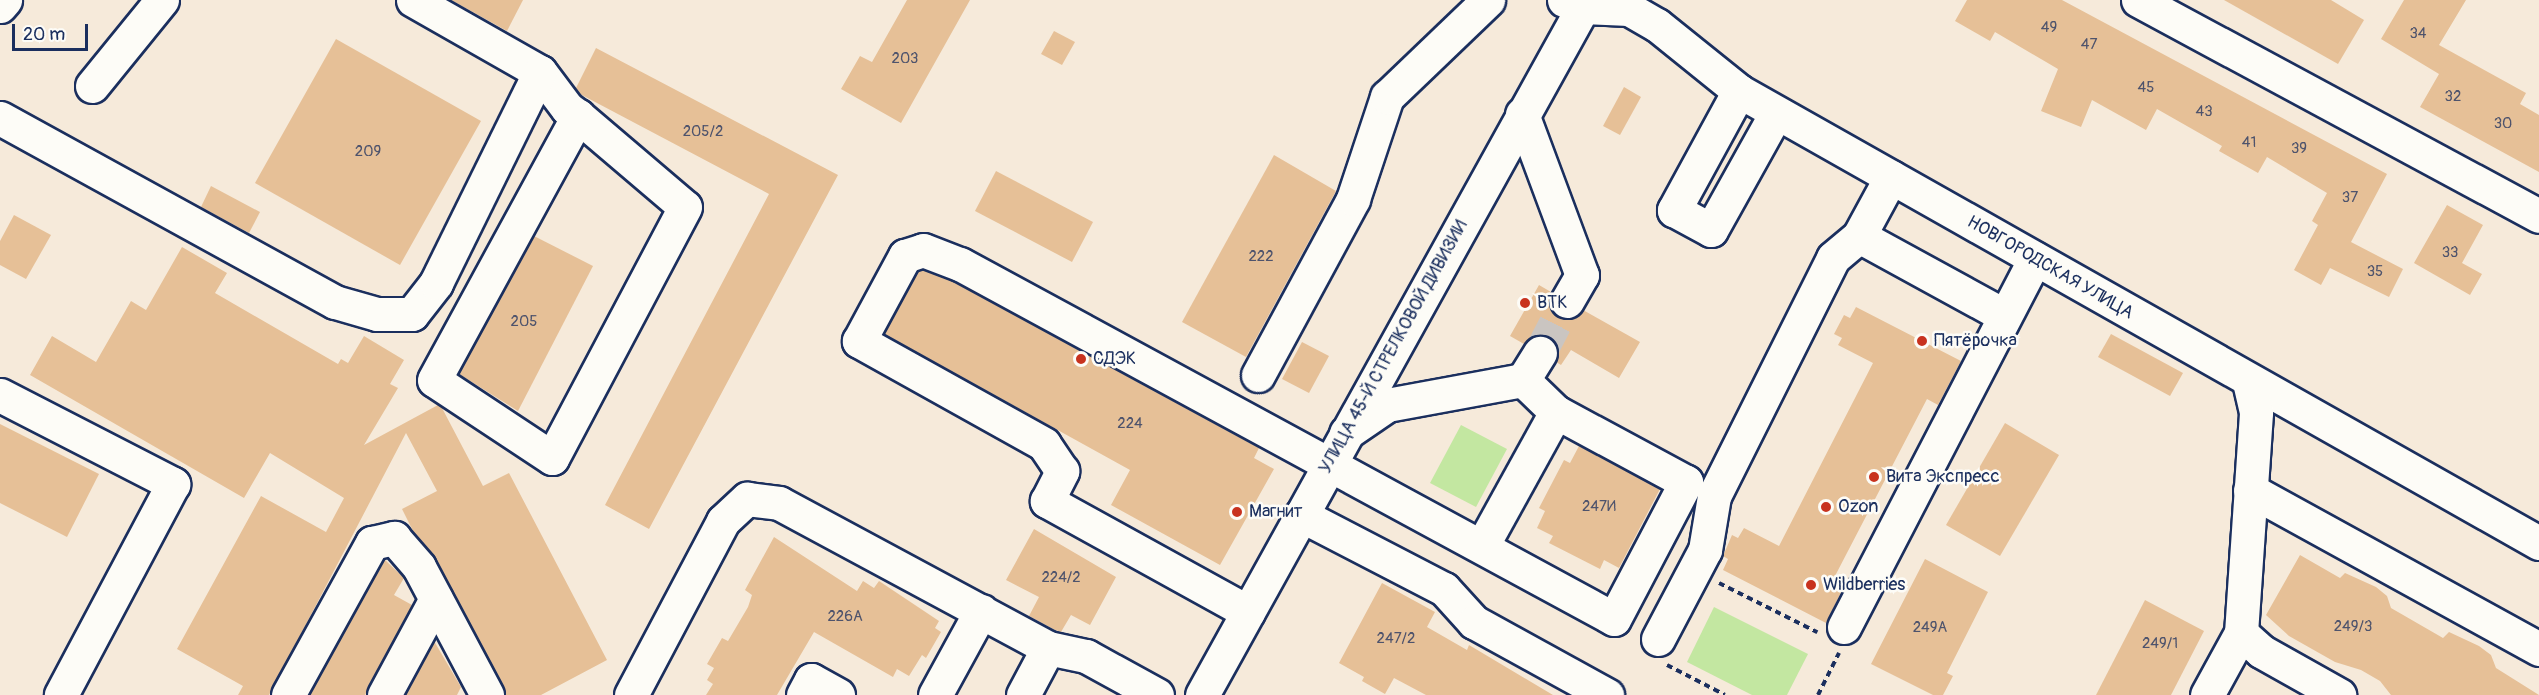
<!DOCTYPE html>
<html>
<head>
<meta charset="utf-8">
<style>
	body { margin:0 }
	#map { position:relative; width:2539px; height:695px; overflow:hidden; background:#f6eada; font-family:Pangolin,sans-serif }
	div>[style] { position:absolute }
	.green>* { inset:0; background:#c3e7a1 }
	.building>* { inset:0; background:#e6c097 }
	.minor-tunnel>* { height:33px; margin-top:-16.5px; transform-origin:0; background:repeating-linear-gradient(90deg,#cac5c1 0 33px,transparent 0 49px) }
	.path>* { height:4px; margin-top:-2px; transform-origin:0; background:repeating-linear-gradient(90deg,#1b2f5e 0 6px,transparent 0 10.5px) }
	.roads { filter:drop-shadow(2px 0 #1b2f5e) drop-shadow(-2px 0 #1b2f5e) drop-shadow(0 2px #1b2f5e) drop-shadow(0 -2px #1b2f5e) }
	.minor>* { height:33px; margin:-16.5px; padding:0 16.5px; transform-origin:16.5px; border-radius:16.5px; background:#fdfcf7 }
	.major>* { height:33px; margin:-16.5px; padding:0 16.5px; transform-origin:16.5px; border-radius:16.5px; background:#fdfcf7 }
	.dots>* { width:16px; height:16px; translate:-50% -50%; box-sizing:border-box; border:3px solid #fdfcf7; border-radius:50% }
	span { translate:-50% -50%; white-space:nowrap; text-align:center; line-height:1.15; -webkit-text-stroke:5px #fdfcf7; paint-order:stroke }
	.number-label { font-size:15px; color:#4e536c }
	.number-label span { -webkit-text-stroke-width:0 }
	.street-label { font-size:18px; color:#1b2f5e }
	.poi-label { font-size:18px; color:#1b2f5e }
	.left { translate:0 -50%; text-align:left }
	.scale { position:absolute; left:12px; top:24px; width:76px; height:27px; box-sizing:border-box; border:3px solid #1b2f5e; border-top:0; padding-left:8px; font-size:18px; line-height:21px; white-space:nowrap; color:#1b2f5e; -webkit-text-stroke:4px #fdfcf7; paint-order:stroke }
</style>
</head>
<body>
<div id="map">
	<div class="green">
		<div style="clip-path:polygon(1461px 425px,1507px 449px,1476px 507px,1430px 483px)"></div>
		<div style="clip-path:polygon(1714px 607px,1808px 654px,1787px 695px,1752px 695px,1687px 662px)"></div>
	</div>
	<div class="building">
		<div style="clip-path:polygon(451px 0,523px 0,507px 31px)"></div>
		<div style="clip-path:polygon(907px 0,970px 0,901px 123px,841px 89px,860px 56px,872px 62px)"></div>
		<div style="clip-path:polygon(1967px 0,2062px 0,2387px 174px,2351px 242px,2403px 269px,2389px 297px,2330px 268px,2321px 285px,2294px 270px,2318px 225px,2312px 221px,2327px 193px,2267px 157px,2258px 173px,2219px 151px,2222px 146px,2157px 109px,2146px 130px,2092px 100px,2081px 127px,2041px 111px,2058px 69px,1995px 32px,1990px 41px,1955px 21px)"></div>
		<div style="clip-path:polygon(2224px 0,2331px 0,2364px 20px,2338px 64px)"></div>
		<div style="clip-path:polygon(2404px 0,2466px 0,2439px 45px,2526px 93px,2520px 104px,2539px 115px,2539px 172px,2420px 107px,2439px 74px,2381px 39px)"></div>
		<div style="clip-path:polygon(1054px 31px,1075px 42px,1062px 65px,1041px 54px)"></div>
		<div style="clip-path:polygon(336px 39px,481px 121px,400px 265px,255px 183px)"></div>
		<div style="clip-path:polygon(596px 48px,838px 175px,649px 529px,605px 505px,769px 194px,580px 94px,576px 88px)"></div>
		<div style="clip-path:polygon(1624px 87px,1641px 97px,1620px 135px,1603px 126px)"></div>
		<div style="clip-path:polygon(1274px 155px,1336px 191px,1246px 357px,1182px 322px)"></div>
		<div style="clip-path:polygon(996px 171px,1093px 222px,1072px 262px,975px 211px)"></div>
		<div style="clip-path:polygon(211px 186px,260px 212px,249px 233px,201px 207px)"></div>
		<div style="clip-path:polygon(2447px 205px,2483px 225px,2462px 263px,2482px 274px,2470px 295px,2414px 263px)"></div>
		<div style="clip-path:polygon(14px 215px,51px 235px,26px 279px,0 265px,0 241px)"></div>
		<div style="clip-path:polygon(534px 236px,593px 266px,518px 411px,459px 374px)"></div>
		<div style="clip-path:polygon(182px 247px,227px 273px,215px 293px,338px 364px,341px 359px,348px 363px,364px 336px,404px 360px,390px 384px,398px 388px,364px 445px,438px 405px,442px 408px,483px 486px,509px 473px,607px 660px,541px 695px,506px 695px,435px 558px,414px 533px,402px 509px,437px 491px,406px 433px,269px 695px,238px 695px,243px 686px,177px 649px,261px 496px,326px 532px,344px 498px,270px 453px,244px 498px,30px 375px,52px 336px,96px 362px,131px 301px,146px 310px)"></div>
		<div style="clip-path:polygon(923px 270px,952px 281px,1259px 448px,1254px 458px,1274px 469px,1220px 565px,1111px 505px,1130px 470px,884px 334px,918px 271px)"></div>
		<div style="clip-path:polygon(1539px 285px,1551px 292px,1551px 310px,1558px 317px,1576px 317px,1583px 310px,1640px 342px,1619px 378px,1571px 350px,1561px 365px,1556px 362px,1557px 345px,1549px 337px,1532px 336px,1524px 344px,1510px 336px)"></div>
		<div style="clip-path:polygon(1856px 307px,1961px 361px,1938px 405px,1927px 399px,1835px 576px,1846px 582px,1826px 623px,1723px 570px,1728px 559px,1723px 556px,1732px 535px,1738px 538px,1744px 528px,1779px 546px,1873px 363px,1838px 345px,1842px 338px,1834px 334px,1844px 315px,1850px 318px)"></div>
		<div style="clip-path:polygon(2111px 334px,2183px 373px,2170px 396px,2098px 357px)"></div>
		<div style="clip-path:polygon(1302px 342px,1329px 356px,1309px 393px,1282px 379px)"></div>
		<div style="clip-path:polygon(2005px 423px,2059px 455px,2000px 556px,1946px 525px)"></div>
		<div style="clip-path:polygon(0 424px,99px 474px,67px 537px,0 503px)"></div>
		<div style="clip-path:polygon(1579px 446px,1660px 489px,1619px 568px,1604px 560px,1600px 569px,1549px 543px,1553px 536px,1537px 528px,1545px 511px,1539px 508px,1564px 460px,1570px 463px)"></div>
		<div style="clip-path:polygon(1034px 529px,1116px 577px,1090px 625px,1071px 615px,1061px 632px,1055px 630px,1029px 616px,1039px 597px,1006px 580px)"></div>
		<div style="clip-path:polygon(774px 537px,857px 591px,863px 581px,874px 588px,879px 581px,939px 621px,935px 628px,941px 632px,926px 658px,922px 655px,909px 676px,897px 669px,893px 677px,814px 632px,777px 695px,706px 695px,713px 684px,707px 680px,714px 668px,707px 664px,722px 638px,728px 641px,748px 607px,752px 595px,745px 590px)"></div>
		<div style="clip-path:polygon(2300px 555px,2340px 578px,2345px 573px,2376px 587px,2387px 596px,2391px 608px,2443px 638px,2449px 632px,2479px 646px,2491px 655px,2496px 668px,2539px 695px,2391px 695px,2380px 681px,2361px 670px,2335px 662px,2289px 636px,2266px 615px)"></div>
		<div style="clip-path:polygon(384px 559px,404px 578px,394px 595px,412px 605px,365px 695px,309px 695px)"></div>
		<div style="clip-path:polygon(1925px 559px,1988px 592px,1947px 673px,1953px 676px,1943px 695px,1933px 695px,1871px 664px)"></div>
		<div style="clip-path:polygon(1382px 583px,1435px 612px,1427px 627px,1467px 650px,1469px 645px,1553px 695px,1426px 695px,1394px 678px,1385px 694px,1362px 681px,1364px 677px,1339px 663px)"></div>
		<div style="clip-path:polygon(2145px 600px,2204px 631px,2171px 695px,2096px 695px)"></div>
		<div style="clip-path:polygon(434px 641px,461px 687px,457px 695px,405px 695px)"></div>
	</div>
	<div class="minor-tunnel">
		<div style="left:1540px;top:353px;width:59px;rotate:-62.6deg"></div>
	</div>
	<div class="path">
		<div style="left:1719px;top:583px;width:110px;rotate:26.6deg"></div>
		<div style="left:1667px;top:665px;width:65px;rotate:27.3deg"></div>
		<div style="left:1818px;top:695px;width:47px;rotate:-63.4deg"></div>
	</div>
	<div class="roads">
		<div class="minor">
			<div style="left:413px;top:0;width:146px;rotate:29.6deg"></div>
			<div style="left:540px;top:72px;width:45px;rotate:53.1deg"></div>
			<div style="left:567px;top:108px;width:14px;rotate:36deg"></div>
			<div style="left:578px;top:116px;width:140px;rotate:40.4deg"></div>
			<div style="left:685px;top:207px;width:284px;rotate:117.9deg"></div>
			<div style="left:552px;top:458px;width:141px;rotate:-146.5deg"></div>
			<div style="left:434px;top:380px;width:301px;rotate:-61.4deg"></div>
			<div style="left:1564px;top:0;width:20px;rotate:20deg"></div>
			<div style="left:1583px;top:7px;width:46px;rotate:2.5deg"></div>
			<div style="left:1629px;top:9px;width:32px;rotate:30deg"></div>
			<div style="left:1657px;top:25px;width:105px;rotate:38.8deg"></div>
			<div style="left:1739px;top:91px;width:919px;rotate:29.47deg"></div>
			<div style="left:2138px;top:0;width:455px;rotate:28.3deg"></div>
			<div style="left:0;top:6px;width:8px;rotate:-50deg"></div>
			<div style="left:92px;top:86px;width:111px;rotate:-50.9deg"></div>
			<div style="left:1739px;top:91px;width:136px;rotate:118.6deg"></div>
			<div style="left:1674px;top:210px;width:42px;rotate:28.4deg"></div>
			<div style="left:1711px;top:230px;width:134px;rotate:-60.9deg"></div>
			<div style="left:1522px;top:114px;width:172px;rotate:69.6deg"></div>
			<div style="left:1582px;top:275px;width:30px;rotate:120deg"></div>
			<div style="left:0;top:118px;width:382px;rotate:28.8deg"></div>
			<div style="left:335px;top:302px;width:44px;rotate:15.9deg"></div>
			<div style="left:377px;top:314px;width:35px"></div>
			<div style="left:412px;top:314px;width:39px;rotate:-52deg"></div>
			<div style="left:436px;top:283px;width:235px;rotate:-63.8deg"></div>
			<div style="left:1891px;top:177px;width:67px;rotate:118.5deg"></div>
			<div style="left:1859px;top:236px;width:166px;rotate:28.7deg"></div>
			<div style="left:1258px;top:375px;width:200px;rotate:-61.6deg"></div>
			<div style="left:1353px;top:199px;width:108px;rotate:-71.6deg"></div>
			<div style="left:1387px;top:97px;width:140px;rotate:-43.8deg"></div>
			<div style="left:0;top:395px;width:195px;rotate:27.2deg"></div>
			<div style="left:173px;top:484px;width:239px;rotate:118deg"></div>
			<div style="left:1346px;top:433px;width:50px;rotate:-34.3deg"></div>
			<div style="left:1387px;top:405px;width:138px;rotate:-10.4deg"></div>
			<div style="left:1523px;top:380px;width:32px;rotate:-58deg"></div>
			<div style="left:2250px;top:490px;width:330px;rotate:28.8deg"></div>
			<div style="left:1301px;top:515px;width:161px;rotate:27.4deg"></div>
			<div style="left:1444px;top:589px;width:45px;rotate:47.7deg"></div>
			<div style="left:1474px;top:622px;width:152px;rotate:28.8deg"></div>
			<div style="left:1482px;top:546px;width:153px;rotate:-61.1deg"></div>
			<div style="left:1248px;top:612px;width:230px;rotate:-151.1deg"></div>
			<div style="left:1047px;top:501px;width:34px;rotate:-63deg"></div>
			<div style="left:1062px;top:471px;width:32px;rotate:-124deg"></div>
			<div style="left:1044px;top:444px;width:212px;rotate:-150.9deg"></div>
			<div style="left:859px;top:341px;width:97px;rotate:-61.6deg"></div>
			<div style="left:905px;top:256px;width:19px;rotate:-18deg"></div>
			<div style="left:923px;top:250px;width:40px;rotate:21deg"></div>
			<div style="left:960px;top:264px;width:744px;rotate:28.49deg"></div>
			<div style="left:1614px;top:619px;width:155px;rotate:-62.3deg"></div>
			<div style="left:1686px;top:482px;width:148px;rotate:-151.7deg"></div>
			<div style="left:1556px;top:412px;width:46px;rotate:-135.9deg"></div>
			<div style="left:1844px;top:627px;width:415px;rotate:-62.6deg"></div>
			<div style="left:2241px;top:633px;width:27px;rotate:42deg"></div>
			<div style="left:2261px;top:651px;width:90px;rotate:29.4deg"></div>
			<div style="left:1658px;top:639px;width:101px;rotate:-62.2deg"></div>
			<div style="left:1705px;top:550px;width:55px;rotate:-80.5deg"></div>
			<div style="left:1714px;top:496px;width:266px;rotate:-63.4deg"></div>
			<div style="left:1833px;top:258px;width:34px;rotate:-40deg"></div>
			<div style="left:288px;top:695px;width:174px;rotate:-61.1deg"></div>
			<div style="left:372px;top:543px;width:23px;rotate:-13deg"></div>
			<div style="left:394px;top:538px;width:38px;rotate:49deg"></div>
			<div style="left:419px;top:567px;width:145px;rotate:62deg"></div>
			<div style="left:384px;top:695px;width:109px;rotate:-61.6deg"></div>
			<div style="left:631px;top:695px;width:197px;rotate:-62.1deg"></div>
			<div style="left:723px;top:521px;width:33px;rotate:-43deg"></div>
			<div style="left:747px;top:499px;width:32px;rotate:7deg"></div>
			<div style="left:779px;top:503px;width:306px;rotate:28.3deg"></div>
			<div style="left:1048px;top:648px;width:39px;rotate:12deg"></div>
			<div style="left:1086px;top:656px;width:81px;rotate:28.8deg"></div>
			<div style="left:803px;top:695px;width:17px;rotate:-62deg"></div>
			<div style="left:811px;top:680px;width:31px;rotate:29deg"></div>
			<div style="left:935px;top:695px;width:96px;rotate:-61.3deg"></div>
			<div style="left:1023px;top:695px;width:53px;rotate:-62deg"></div>
			<div style="left:2207px;top:695px;width:71px;rotate:-61.3deg"></div>
			<div style="left:2241px;top:633px;width:222px;rotate:-86.1deg"></div>
			<div style="left:2256px;top:412px;width:32px;rotate:-103deg"></div>
		</div>
		<div class="major">
			<div style="left:1202px;top:695px;width:795px;rotate:-61.02deg"></div>
		</div>
	</div>
	<div class="dots">
		<div style="left:1525px;top:303px;background:#c8321e"></div>
		<div style="left:1922px;top:341px;background:#c8321e"></div>
		<div style="left:1081px;top:359px;background:#c8321e"></div>
		<div style="left:1874px;top:477px;background:#c8321e"></div>
		<div style="left:1826px;top:507px;background:#c8321e"></div>
		<div style="left:1237px;top:512px;background:#c8321e"></div>
		<div style="left:1811px;top:585px;background:#c8321e"></div>
	</div>
	<div class="number-label">
		<span style="left:2049px;top:28px">49</span>
		<span style="left:2418px;top:34px">34</span>
		<span style="left:2089px;top:45px">47</span>
		<span style="left:905px;top:59px">203</span>
		<span style="left:2146px;top:88px">45</span>
		<span style="left:2453px;top:97px">32</span>
		<span style="left:2204px;top:112px">43</span>
		<span style="left:2503px;top:124px">30</span>
		<span style="left:703px;top:132px">205/2</span>
		<span style="left:2249px;top:143px">41</span>
		<span style="left:2299px;top:149px">39</span>
		<span style="left:368px;top:152px">209</span>
		<span style="left:2350px;top:198px">37</span>
		<span style="left:2450px;top:253px">33</span>
		<span style="left:1261px;top:257px">222</span>
		<span style="left:2375px;top:272px">35</span>
		<span style="left:524px;top:322px">205</span>
		<span style="left:1130px;top:424px">224</span>
		<span style="left:1599px;top:507px">247И</span>
		<span style="left:1061px;top:578px">224/2</span>
		<span style="left:845px;top:617px">226А</span>
		<span style="left:2353px;top:627px">249/3</span>
		<span style="left:1930px;top:628px">249А</span>
		<span style="left:1396px;top:639px">247/2</span>
		<span style="left:2160px;top:644px">249/1</span>
	</div>
	<div class="street-label">
		<span style="left:2050px;top:268px;rotate:30deg">НОВГОРОДСКАЯ УЛИЦА</span>
		<span style="left:1394px;top:347px;rotate:-61deg">УЛИЦА 45-Й СТРЕЛКОВОЙ ДИВИЗИИ</span>
	</div>
	<div class="poi-label">
		<span class="left" style="left:1537px;top:303px">ВТК</span>
		<span class="left" style="left:1934px;top:341px">Пятёрочка</span>
		<span class="left" style="left:1093px;top:359px">СДЭК</span>
		<span class="left" style="left:1886px;top:477px">Вита Экспресс</span>
		<span class="left" style="left:1838px;top:507px">Ozon</span>
		<span class="left" style="left:1249px;top:512px">Магнит</span>
		<span class="left" style="left:1823px;top:585px">Wildberries</span>
	</div>
	<div class="scale">20 m</div>
</div>
</body>
</html>
